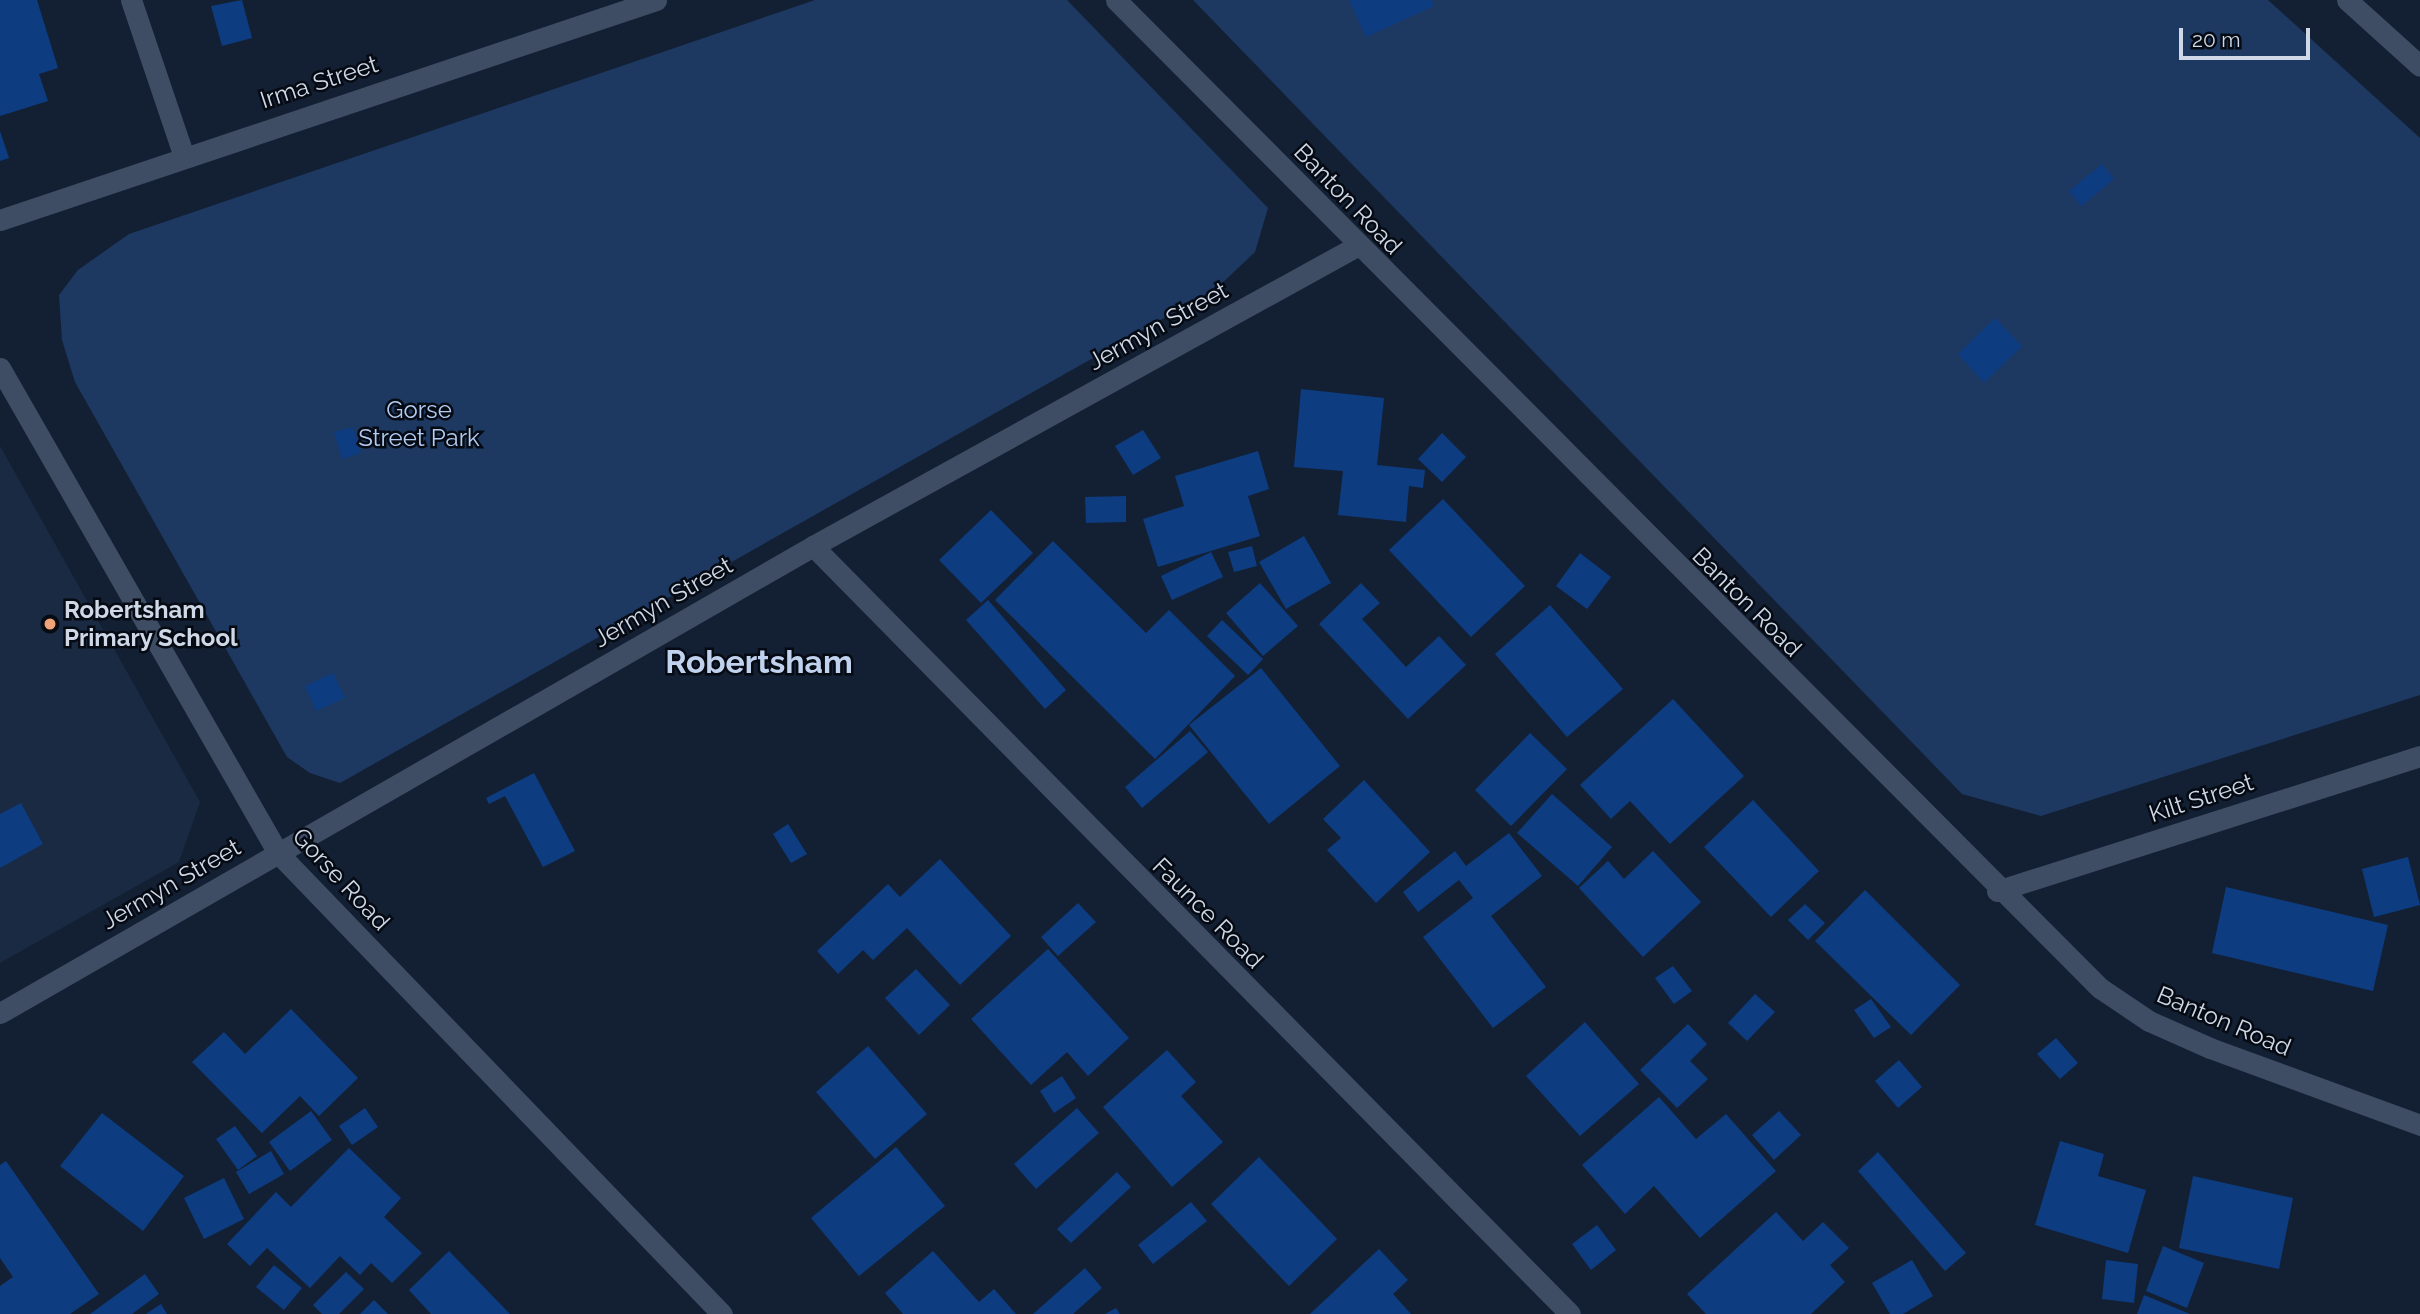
<!DOCTYPE html>
<html>
<head>
<meta charset="utf-8">
<style>
	body { margin:0 }
	#map { position:relative; width:2420px; height:1314px; overflow:hidden; background:#132034; font-family:Raleway,sans-serif }
	div>[style] { position:absolute }
	.built>* { inset:0; background:#192a42 }
	.green>* { inset:0; background:#1d3962 }
	.building>* { inset:0; background:#0d3c80 }
	.street>* { height:21px; margin:-10.5px; padding:0 10.5px; transform-origin:10.5px; border-radius:10.5px; background:#3e4d64 }
	.dots>* { width:19px; height:19px; translate:-50% -50%; box-sizing:border-box; border:4px solid #050a13; border-radius:50% }
	span { translate:-50% -50%; white-space:nowrap; text-align:center; line-height:1.15; -webkit-text-stroke:5px #050a13; paint-order:stroke }
	.street-label { font-size:24px; color:#cfd8e6 }
	.park-label { font-size:24px; color:#b1cbf2 }
	.poi-label { font-size:24px; color:#cfd8e6; font-weight:700 }
	.left { translate:0 -50%; text-align:left }
	.district-label { font-size:32px; color:#c0d2ee; font-weight:700 }
	.scale { position:absolute; left:2179px; top:28px; width:131px; height:32px; box-sizing:border-box; border:4px solid #cfd8e6; border-top:0; padding-left:9px; font-size:21px; line-height:24px; white-space:nowrap; color:#cfd8e6; -webkit-text-stroke:5px #050a13; paint-order:stroke }
</style>
</head>
<body>
<div id="map">
	<div class="built">
		<div style="clip-path:polygon(0 446px,200px 802px,179px 862px,0 963px)"></div>
	</div>
	<div class="green">
		<div style="clip-path:polygon(815px 0,1067px 0,1268px 208px,1255px 252px,1217px 288px,340px 783px,310px 773px,287px 757px,75px 382px,62px 340px,59px 295px,78px 270px,129px 234px)"></div>
		<div style="clip-path:polygon(1193px 0,2268px 0,2420px 138px,2420px 695px,2041px 816px,1962px 794px)"></div>
	</div>
	<div class="building">
		<div style="clip-path:polygon(0 0,37px 0,58px 68px,39px 74px,48px 101px,0 116px)"></div>
		<div style="clip-path:polygon(242px 0,252px 38px,222px 46px,211px 6px)"></div>
		<div style="clip-path:polygon(1349px 0,1432px 0,1434px 6px,1366px 37px)"></div>
		<div style="clip-path:polygon(0 131px,9px 158px,0 161px)"></div>
		<div style="clip-path:polygon(2102px 164px,2114px 179px,2081px 206px,2069px 191px)"></div>
		<div style="clip-path:polygon(1995px 318px,2022px 346px,1984px 383px,1958px 354px)"></div>
		<div style="clip-path:polygon(1301px 389px,1384px 398px,1377px 465px,1425px 470px,1423px 488px,1409px 486px,1406px 522px,1338px 515px,1343px 471px,1294px 467px)"></div>
		<div style="clip-path:polygon(353px 427px,361px 453px,342px 459px,334px 432px)"></div>
		<div style="clip-path:polygon(1143px 430px,1161px 458px,1133px 475px,1115px 446px)"></div>
		<div style="clip-path:polygon(1442px 433px,1466px 457px,1442px 482px,1418px 459px)"></div>
		<div style="clip-path:polygon(1258px 451px,1269px 489px,1248px 496px,1260px 536px,1158px 567px,1143px 519px,1184px 506px,1175px 476px)"></div>
		<div style="clip-path:polygon(1126px 496px,1126px 522px,1086px 523px,1085px 497px)"></div>
		<div style="clip-path:polygon(1443px 499px,1525px 586px,1471px 637px,1389px 550px)"></div>
		<div style="clip-path:polygon(991px 510px,1033px 553px,981px 603px,939px 560px)"></div>
		<div style="clip-path:polygon(1304px 536px,1331px 583px,1286px 609px,1259px 562px)"></div>
		<div style="clip-path:polygon(1053px 541px,1146px 633px,1169px 610px,1235px 676px,1155px 759px,995px 600px)"></div>
		<div style="clip-path:polygon(1252px 546px,1257px 566px,1234px 572px,1228px 552px)"></div>
		<div style="clip-path:polygon(1211px 552px,1223px 577px,1172px 600px,1161px 576px)"></div>
		<div style="clip-path:polygon(1580px 553px,1611px 577px,1587px 609px,1556px 586px)"></div>
		<div style="clip-path:polygon(1260px 583px,1298px 626px,1263px 656px,1226px 613px)"></div>
		<div style="clip-path:polygon(1361px 583px,1380px 603px,1362px 619px,1406px 667px,1439px 636px,1466px 665px,1408px 719px,1319px 624px)"></div>
		<div style="clip-path:polygon(988px 600px,1066px 690px,1045px 709px,966px 620px)"></div>
		<div style="clip-path:polygon(1550px 605px,1623px 689px,1567px 737px,1495px 654px)"></div>
		<div style="clip-path:polygon(1222px 620px,1263px 659px,1248px 675px,1207px 636px)"></div>
		<div style="clip-path:polygon(1261px 668px,1340px 766px,1269px 824px,1189px 725px)"></div>
		<div style="clip-path:polygon(333px 673px,345px 698px,316px 711px,305px 686px)"></div>
		<div style="clip-path:polygon(1673px 699px,1744px 776px,1670px 844px,1630px 801px,1611px 819px,1580px 785px)"></div>
		<div style="clip-path:polygon(1190px 731px,1208px 752px,1142px 808px,1125px 787px)"></div>
		<div style="clip-path:polygon(1530px 733px,1567px 769px,1511px 826px,1475px 790px)"></div>
		<div style="clip-path:polygon(534px 773px,575px 851px,543px 867px,505px 796px,489px 804px,486px 798px)"></div>
		<div style="clip-path:polygon(1364px 780px,1430px 852px,1376px 903px,1327px 850px,1341px 838px,1323px 819px)"></div>
		<div style="clip-path:polygon(1552px 794px,1612px 847px,1578px 886px,1517px 833px)"></div>
		<div style="clip-path:polygon(1753px 800px,1819px 871px,1771px 917px,1704px 847px)"></div>
		<div style="clip-path:polygon(21px 803px,43px 844px,0 868px,0 814px)"></div>
		<div style="clip-path:polygon(788px 824px,807px 854px,791px 863px,773px 834px)"></div>
		<div style="clip-path:polygon(1509px 833px,1542px 876px,1491px 916px,1546px 987px,1493px 1028px,1423px 937px,1473px 898px,1459px 880px,1418px 912px,1403px 892px,1455px 851px,1466px 866px)"></div>
		<div style="clip-path:polygon(1653px 851px,1701px 902px,1643px 957px,1579px 888px,1608px 861px,1624px 879px)"></div>
		<div style="clip-path:polygon(2408px 857px,2420px 905px,2374px 917px,2362px 869px)"></div>
		<div style="clip-path:polygon(940px 859px,1011px 936px,960px 985px,907px 928px,873px 960px,863px 950px,838px 974px,817px 951px,888px 884px,900px 897px)"></div>
		<div style="clip-path:polygon(2226px 887px,2388px 925px,2373px 991px,2212px 953px)"></div>
		<div style="clip-path:polygon(1865px 890px,1960px 985px,1911px 1035px,1815px 941px)"></div>
		<div style="clip-path:polygon(1078px 903px,1096px 922px,1058px 956px,1041px 937px)"></div>
		<div style="clip-path:polygon(1805px 904px,1825px 923px,1808px 940px,1788px 920px)"></div>
		<div style="clip-path:polygon(1048px 949px,1129px 1038px,1088px 1076px,1067px 1052px,1031px 1085px,971px 1019px)"></div>
		<div style="clip-path:polygon(1673px 966px,1692px 991px,1674px 1004px,1655px 978px)"></div>
		<div style="clip-path:polygon(916px 969px,950px 1005px,919px 1035px,885px 998px)"></div>
		<div style="clip-path:polygon(1755px 994px,1775px 1012px,1747px 1041px,1728px 1023px)"></div>
		<div style="clip-path:polygon(1871px 999px,1891px 1027px,1874px 1038px,1854px 1010px)"></div>
		<div style="clip-path:polygon(291px 1009px,358px 1078px,319px 1116px,300px 1096px,262px 1133px,192px 1062px,224px 1032px,245px 1054px)"></div>
		<div style="clip-path:polygon(1585px 1022px,1639px 1084px,1580px 1136px,1526px 1076px)"></div>
		<div style="clip-path:polygon(1688px 1024px,1707px 1044px,1690px 1061px,1708px 1079px,1677px 1108px,1640px 1070px)"></div>
		<div style="clip-path:polygon(2056px 1038px,2078px 1063px,2060px 1079px,2037px 1054px)"></div>
		<div style="clip-path:polygon(868px 1046px,927px 1114px,875px 1159px,816px 1092px)"></div>
		<div style="clip-path:polygon(1167px 1050px,1196px 1082px,1181px 1096px,1223px 1142px,1172px 1187px,1103px 1107px)"></div>
		<div style="clip-path:polygon(1899px 1060px,1922px 1087px,1898px 1108px,1875px 1081px)"></div>
		<div style="clip-path:polygon(1062px 1076px,1076px 1098px,1054px 1113px,1040px 1091px)"></div>
		<div style="clip-path:polygon(1659px 1097px,1696px 1139px,1726px 1114px,1776px 1171px,1700px 1238px,1654px 1186px,1625px 1214px,1582px 1165px)"></div>
		<div style="clip-path:polygon(365px 1108px,378px 1127px,352px 1145px,339px 1126px)"></div>
		<div style="clip-path:polygon(1077px 1108px,1099px 1133px,1036px 1189px,1014px 1164px)"></div>
		<div style="clip-path:polygon(311px 1111px,332px 1140px,290px 1171px,269px 1142px)"></div>
		<div style="clip-path:polygon(1779px 1111px,1801px 1135px,1774px 1160px,1752px 1135px)"></div>
		<div style="clip-path:polygon(102px 1113px,184px 1176px,143px 1231px,60px 1166px)"></div>
		<div style="clip-path:polygon(235px 1126px,257px 1156px,238px 1170px,216px 1139px)"></div>
		<div style="clip-path:polygon(2060px 1141px,2104px 1154px,2098px 1176px,2146px 1190px,2128px 1253px,2035px 1225px)"></div>
		<div style="clip-path:polygon(896px 1147px,945px 1206px,859px 1276px,811px 1218px)"></div>
		<div style="clip-path:polygon(349px 1148px,401px 1198px,384px 1217px,422px 1253px,392px 1283px,371px 1263px,360px 1275px,340px 1256px,310px 1288px,267px 1248px,250px 1266px,227px 1244px,276px 1192px,291px 1207px)"></div>
		<div style="clip-path:polygon(271px 1151px,284px 1174px,249px 1194px,236px 1172px)"></div>
		<div style="clip-path:polygon(1878px 1152px,1966px 1253px,1945px 1271px,1858px 1171px)"></div>
		<div style="clip-path:polygon(1259px 1157px,1337px 1239px,1289px 1286px,1211px 1204px)"></div>
		<div style="clip-path:polygon(6px 1161px,99px 1294px,70px 1314px,0 1314px,0 1286px,13px 1277px,0 1258px,0 1165px)"></div>
		<div style="clip-path:polygon(1117px 1172px,1131px 1187px,1071px 1243px,1057px 1229px)"></div>
		<div style="clip-path:polygon(2193px 1176px,2293px 1198px,2279px 1269px,2179px 1248px)"></div>
		<div style="clip-path:polygon(224px 1178px,244px 1219px,204px 1239px,184px 1198px)"></div>
		<div style="clip-path:polygon(1191px 1202px,1207px 1221px,1153px 1264px,1138px 1245px)"></div>
		<div style="clip-path:polygon(1776px 1212px,1803px 1241px,1823px 1222px,1849px 1248px,1830px 1265px,1845px 1282px,1811px 1314px,1706px 1314px,1687px 1294px)"></div>
		<div style="clip-path:polygon(1597px 1225px,1616px 1250px,1591px 1270px,1572px 1244px)"></div>
		<div style="clip-path:polygon(2163px 1246px,2204px 1263px,2187px 1308px,2146px 1291px)"></div>
		<div style="clip-path:polygon(1379px 1249px,1408px 1280px,1393px 1294px,1411px 1314px,1310px 1314px)"></div>
		<div style="clip-path:polygon(449px 1251px,510px 1314px,431px 1314px,409px 1290px)"></div>
		<div style="clip-path:polygon(933px 1251px,979px 1302px,994px 1289px,1016px 1314px,903px 1314px,885px 1293px)"></div>
		<div style="clip-path:polygon(1912px 1260px,1933px 1296px,1903px 1314px,1890px 1314px,1872px 1283px)"></div>
		<div style="clip-path:polygon(2106px 1260px,2138px 1264px,2134px 1303px,2102px 1299px)"></div>
		<div style="clip-path:polygon(274px 1265px,302px 1288px,284px 1310px,256px 1287px)"></div>
		<div style="clip-path:polygon(1085px 1268px,1102px 1288px,1073px 1314px,1033px 1314px)"></div>
		<div style="clip-path:polygon(346px 1272px,364px 1289px,339px 1314px,322px 1314px,313px 1305px)"></div>
		<div style="clip-path:polygon(145px 1274px,159px 1294px,132px 1314px,90px 1314px)"></div>
		<div style="clip-path:polygon(2144px 1295px,2190px 1314px,2137px 1314px)"></div>
		<div style="clip-path:polygon(374px 1300px,388px 1314px,360px 1314px)"></div>
		<div style="clip-path:polygon(161px 1304px,167px 1314px,146px 1314px)"></div>
		<div style="clip-path:polygon(1116px 1308px,1120px 1314px,1105px 1314px)"></div>
	</div>
	<div class="street">
		<div style="left:131px;top:0;width:163px;rotate:71.3deg"></div>
		<div style="left:1116px;top:0;width:1394px;rotate:45.12deg"></div>
		<div style="left:2100px;top:988px;width:59px;rotate:34deg"></div>
		<div style="left:2149px;top:1021px;width:67px;rotate:23.9deg"></div>
		<div style="left:2210px;top:1048px;width:224px;rotate:20.1deg"></div>
		<div style="left:2347px;top:0;width:98px;rotate:42.1deg"></div>
		<div style="left:0;top:220px;width:692px;rotate:-18.54deg"></div>
		<div style="left:0;top:368px;width:559px;rotate:60.18deg"></div>
		<div style="left:278px;top:853px;width:640px;rotate:46.08deg"></div>
		<div style="left:813px;top:546px;width:1078px;rotate:45.41deg"></div>
		<div style="left:1997px;top:891px;width:444px;rotate:-17.7deg"></div>
		<div style="left:0;top:1013px;width:938px;rotate:-29.87deg"></div>
		<div style="left:813px;top:546px;width:621px;rotate:-28.88deg"></div>
	</div>
	<div class="dots">
		<div style="left:50px;top:624px;background:#f0a279"></div>
	</div>
	<div class="street-label">
		<span style="left:319px;top:82px;rotate:-18deg">Irma Street</span>
		<span style="left:1348px;top:199px;rotate:46deg">Banton Road</span>
		<span style="left:1158px;top:326px;rotate:-29deg">Jermyn Street</span>
		<span style="left:663px;top:602px;rotate:-30deg">Jermyn Street</span>
		<span style="left:1747px;top:602px;rotate:45deg">Banton Road</span>
		<span style="left:2201px;top:798px;rotate:-18deg">Kilt Street</span>
		<span style="left:341px;top:879px;rotate:47deg">Gorse Road</span>
		<span style="left:171px;top:884px;rotate:-30deg">Jermyn Street</span>
		<span style="left:1208px;top:913px;rotate:45deg">Faunce Road</span>
		<span style="left:2224px;top:1021px;rotate:23deg">Banton Road</span>
	</div>
	<div class="park-label">
		<span style="left:419px;top:424px">Gorse<br>Street Park</span>
	</div>
	<div class="poi-label">
		<span class="left" style="left:64px;top:624px">Robertsham<br>Primary School</span>
	</div>
	<div class="district-label">
		<span style="left:759px;top:662px">Robertsham</span>
	</div>
	<div class="scale">20 m</div>
</div>
</body>
</html>
